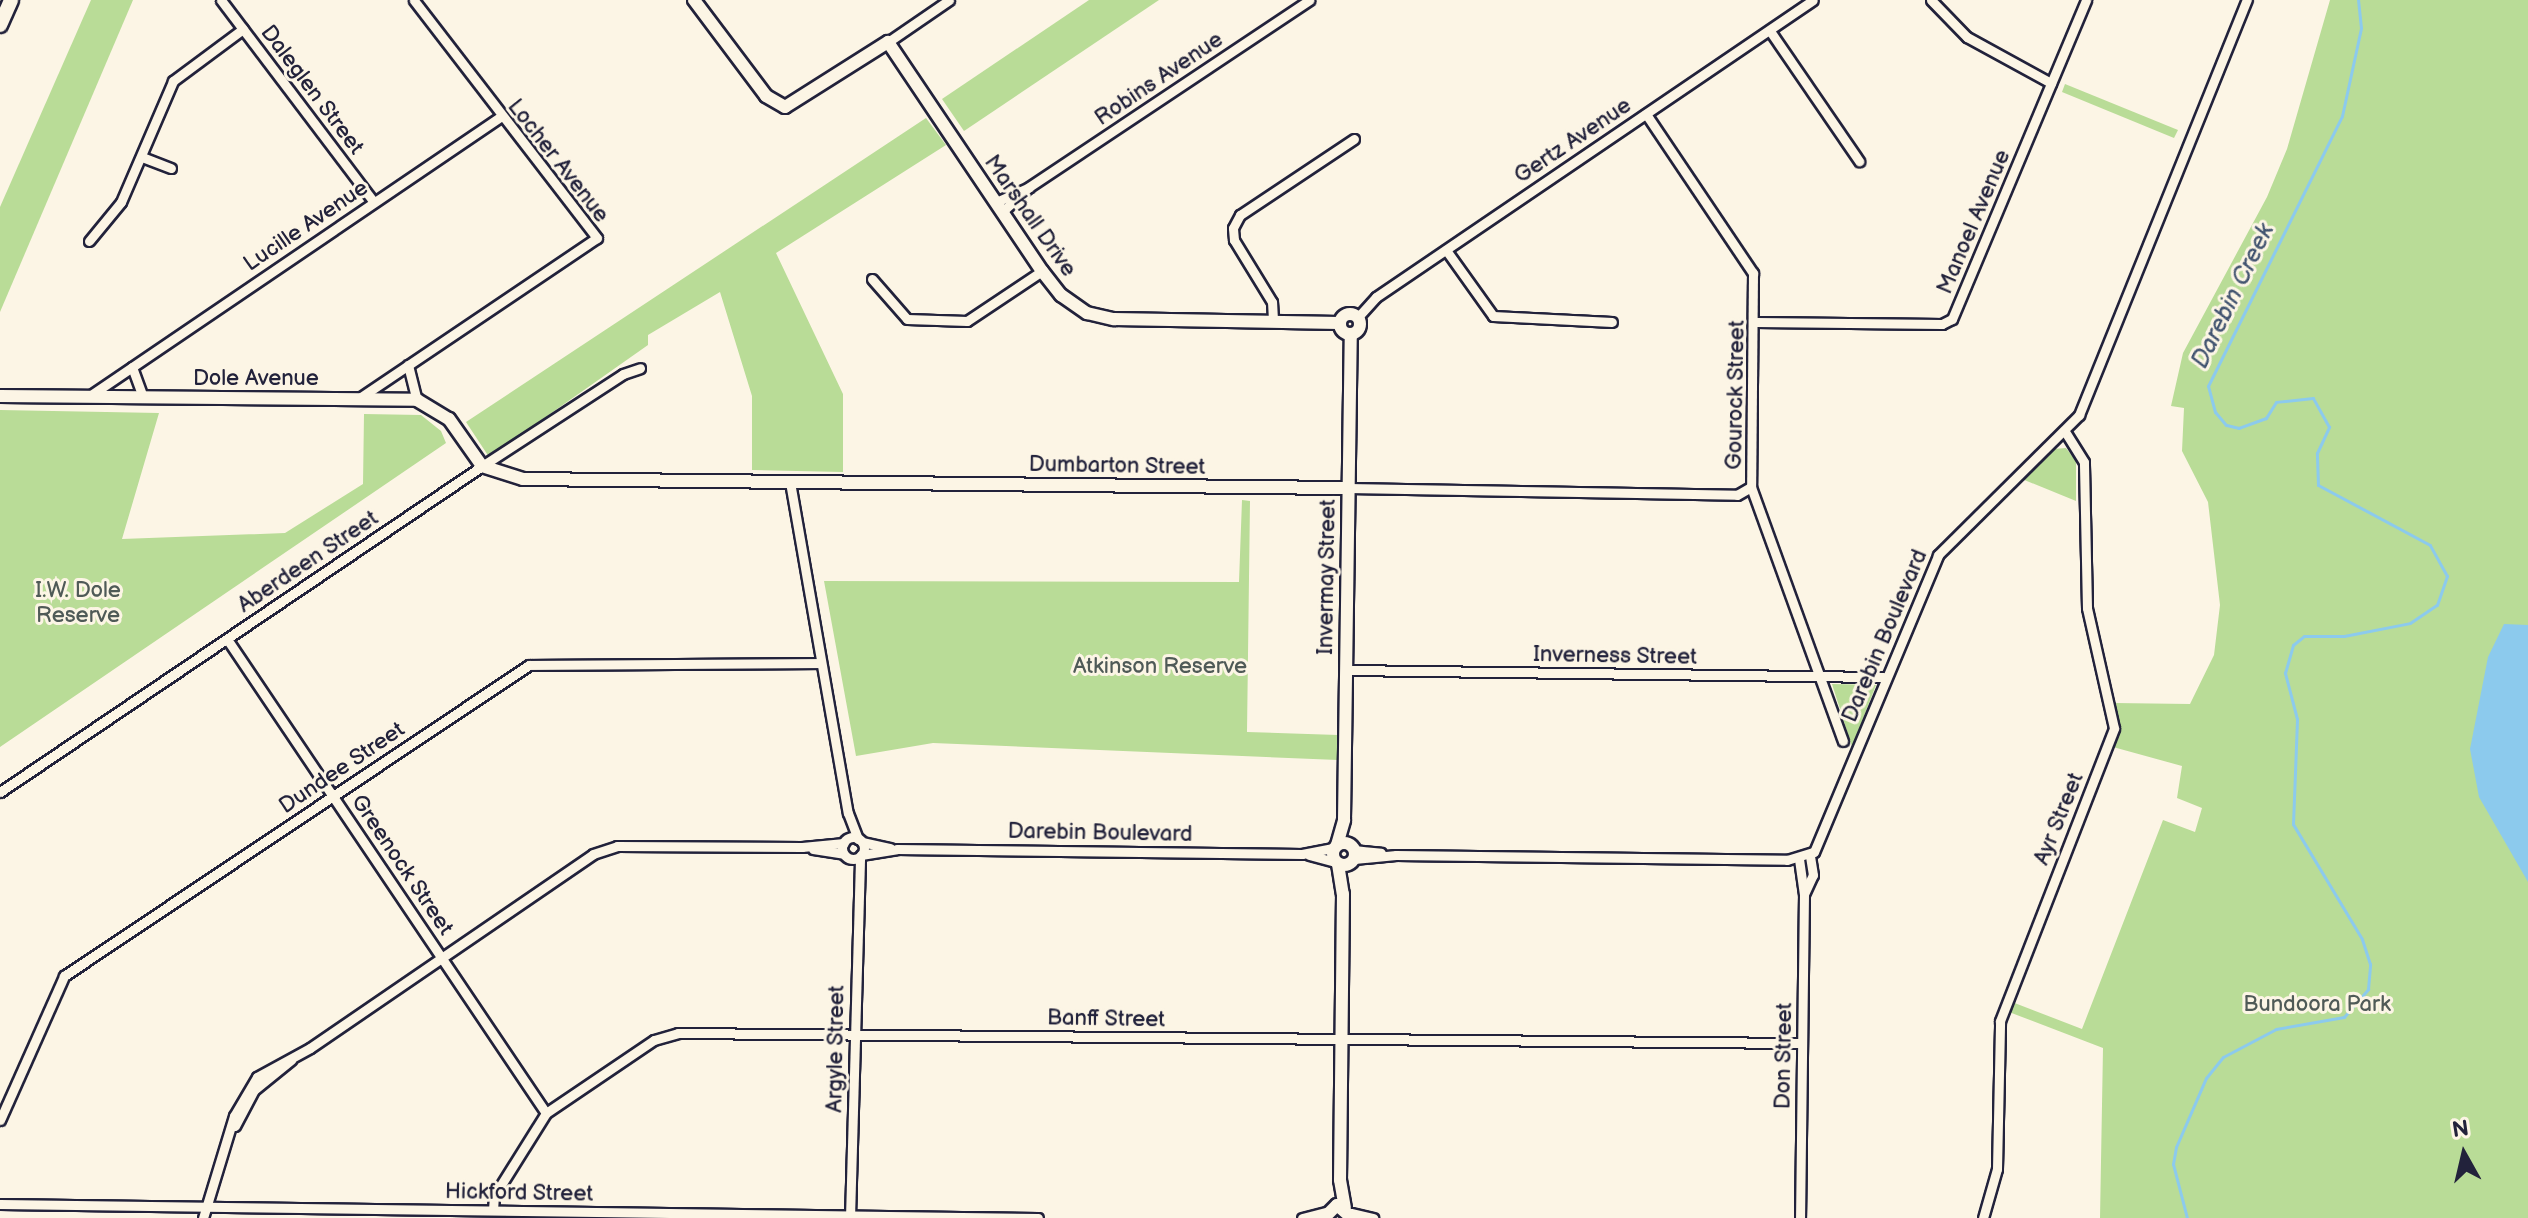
<!DOCTYPE html>
<html>
<head>
<meta charset="utf-8">
<style>
	body { margin:0 }
	#map { position:relative; width:2528px; height:1218px; overflow:hidden; background:#fcf5e5; font-family:"Balsamiq Sans",sans-serif }
	div>[style] { position:absolute }
	.green>* { inset:0; background:#b9dc97 }
	.water>* { inset:0; background:#8ccaed }
	.stream>* { height:3px; margin:-1.5px; padding:0 1.5px; transform-origin:1.5px; border-radius:1.5px; background:#8ccaed }
	.roads { filter:drop-shadow(2px 0 #22223b) drop-shadow(-2px 0 #22223b) drop-shadow(0 2px #22223b) drop-shadow(0 -2px #22223b) }
	.minor>* { height:9px; margin:-4.5px; padding:0 4.5px; transform-origin:4.5px; border-radius:4.5px; background:#fcf5e5 }
	.minor>.ring { margin:-4.5px; padding:0; box-sizing:content-box; background:none; border:9px solid #fcf5e5; border-radius:50% }
	.tertiary>* { height:12px; margin:-6px; padding:0 6px; transform-origin:6px; border-radius:6px; background:#fcf5e5 }
	.tertiary>.ring { margin:-6px; padding:0; box-sizing:content-box; background:none; border:12px solid #fcf5e5; border-radius:50% }
	.secondary>* { height:14px; margin:-7px; padding:0 7px; transform-origin:7px; border-radius:7px; background:#fcf5e5 }
	span { translate:-50% -50%; white-space:nowrap; text-align:center; line-height:1.15; -webkit-text-stroke:6px #fcf5e5; paint-order:stroke }
	.street-label { font-size:22px; color:#22223b }
	.park-label { font-size:22px; color:#4f5a57 }
	.water-label { font-size:24px; color:#425470; font-style:italic }
	.north { position:absolute; left:2424px; top:1114px; width:80px; height:80px; -webkit-text-stroke:6px #fcf5e5; paint-order:stroke; rotate:352deg; font-size:22px; font-weight:700; line-height:32px; text-align:center; color:#22223b }
	.north::after { content:''; display:block; margin:auto; width:28px; height:36px; background:#22223b; clip-path:polygon(50% 0,100% 100%,50% 72%,0 100%) }
</style>
</head>
<body>
<div id="map">
	<div class="green">
		<div style="clip-path:polygon(91px 0,133px 0,0 312px,0 207px)"></div>
		<div style="clip-path:polygon(1089px 0,1159px 0,964px 131px,942px 99px)"></div>
		<div style="clip-path:polygon(2330px 0,2528px 0,2528px 1218px,2100px 1218px,2103px 1048px,2009px 1012px,2012px 1002px,2082px 1029px,2163px 820px,2195px 832px,2202px 808px,2177px 798px,2182px 766px,2113px 747px,2114px 703px,2190px 704px,2214px 655px,2220px 605px,2208px 502px,2182px 451px,2184px 408px,2171px 406px,2183px 353px,2267px 197px,2287px 149px)"></div>
		<div style="clip-path:polygon(2065px 84px,2178px 130px,2174px 138px,2062px 92px)"></div>
		<div style="clip-path:polygon(926px 118px,946px 145px,776px 253px,843px 394px,843px 472px,752px 470px,752px 396px,720px 292px,648px 335px,648px 345px,489px 457px,466px 422px)"></div>
		<div style="clip-path:polygon(0 410px,159px 413px,122px 539px,285px 533px,363px 484px,364px 414px,421px 415px,441px 431px,446px 443px,0 747px)"></div>
		<div style="clip-path:polygon(2066px 448px,2076px 461px,2076px 501px,2022px 479px,2053px 449px)"></div>
		<div style="clip-path:polygon(1242px 500px,1250px 501px,1247px 732px,1338px 735px,1338px 760px,933px 743px,856px 756px,824px 581px,1239px 582px)"></div>
		<div style="clip-path:polygon(1832px 684px,1876px 685px,1852px 747px)"></div>
	</div>
	<div class="water">
		<div style="clip-path:polygon(2504px 624px,2528px 625px,2528px 882px,2479px 797px,2470px 749px,2488px 657px)"></div>
	</div>
	<div class="stream">
		<div style="left:2187px;top:1218px;width:56px;rotate:-104.5deg"></div>
		<div style="left:2173px;top:1164px;width:17px;rotate:-80deg"></div>
		<div style="left:2176px;top:1147px;width:75px;rotate:-66.5deg"></div>
		<div style="left:2206px;top:1078px;width:27px;rotate:-51deg"></div>
		<div style="left:2223px;top:1057px;width:60px;rotate:-27.8deg"></div>
		<div style="left:2276px;top:1029px;width:69px;rotate:-10deg"></div>
		<div style="left:2344px;top:1017px;width:37px;rotate:-49deg"></div>
		<div style="left:2368px;top:989px;width:25px;rotate:-85deg"></div>
		<div style="left:2370px;top:964px;width:26px;rotate:-108deg"></div>
		<div style="left:2362px;top:939px;width:134px;rotate:-121deg"></div>
		<div style="left:2293px;top:824px;width:105px;rotate:-87.8deg"></div>
		<div style="left:2297px;top:719px;width:48px;rotate:-104.6deg"></div>
		<div style="left:2285px;top:673px;width:29px;rotate:-74deg"></div>
		<div style="left:2293px;top:645px;width:14px;rotate:-39deg"></div>
		<div style="left:2304px;top:636px;width:40px"></div>
		<div style="left:2344px;top:636px;width:67px;rotate:-11.1deg"></div>
		<div style="left:2410px;top:623px;width:32px;rotate:-34deg"></div>
		<div style="left:2437px;top:605px;width:31px;rotate:-71deg"></div>
		<div style="left:2447px;top:576px;width:35px;rotate:-119deg"></div>
		<div style="left:2430px;top:545px;width:127px;rotate:-151.8deg"></div>
		<div style="left:2318px;top:485px;width:32px;rotate:-92deg"></div>
		<div style="left:2317px;top:453px;width:29px;rotate:-65deg"></div>
		<div style="left:2329px;top:427px;width:33px;rotate:-119deg"></div>
		<div style="left:2313px;top:398px;width:37px;rotate:174deg"></div>
		<div style="left:2276px;top:402px;width:19px;rotate:122deg"></div>
		<div style="left:2266px;top:418px;width:29px;rotate:160deg"></div>
		<div style="left:2239px;top:428px;width:13px;rotate:-167deg"></div>
		<div style="left:2226px;top:425px;width:17px;rotate:-130deg"></div>
		<div style="left:2215px;top:412px;width:27px;rotate:-105deg"></div>
		<div style="left:2208px;top:386px;width:301px;rotate:-63.6deg"></div>
		<div style="left:2342px;top:116px;width:90px;rotate:-77.8deg"></div>
		<div style="left:2361px;top:28px;width:28px;rotate:-96deg"></div>
	</div>
	<div class="roads">
		<div class="minor">
			<div style="left:221px;top:0;width:253px;rotate:52.9deg"></div>
			<div style="left:1931px;top:0;width:52px;rotate:45.8deg"></div>
			<div style="left:1967px;top:37px;width:96px;rotate:28.7deg"></div>
			<div style="left:1770px;top:31px;width:158px;rotate:55.6deg"></div>
			<div style="left:888px;top:42px;width:74px;rotate:-34.5deg"></div>
			<div style="left:1646px;top:114px;width:192px;rotate:56.1deg"></div>
			<div style="left:1753px;top:273px;width:214px;rotate:90.5deg"></div>
			<div style="left:1751px;top:487px;width:270px;rotate:70.1deg"></div>
			<div style="left:142px;top:157px;width:31px;rotate:21deg"></div>
			<div style="left:996px;top:202px;width:36px;rotate:-24deg"></div>
			<div style="left:1029px;top:187px;width:337px;rotate:-33.7deg"></div>
			<div style="left:1002px;top:212px;width:33px;rotate:-43deg"></div>
			<div style="left:89px;top:241px;width:50px;rotate:-50.6deg"></div>
			<div style="left:121px;top:202px;width:132px;rotate:-66.7deg"></div>
			<div style="left:173px;top:81px;width:87px;rotate:-36.6deg"></div>
			<div style="left:1446px;top:250px;width:81px;rotate:54.5deg"></div>
			<div style="left:1493px;top:316px;width:119px;rotate:2.9deg"></div>
			<div style="left:872px;top:279px;width:53px;rotate:48.8deg"></div>
			<div style="left:907px;top:319px;width:60px;rotate:1.9deg"></div>
			<div style="left:967px;top:321px;width:90px;rotate:-33.7deg"></div>
			<div style="left:1358px;top:317px;width:27px;rotate:-48deg"></div>
			<div style="left:1376px;top:297px;width:528px;rotate:-34.2deg"></div>
			<div style="left:1273px;top:320px;width:18px;rotate:-93deg"></div>
			<div style="left:1272px;top:302px;width:73px;rotate:-121.5deg"></div>
			<div style="left:1234px;top:240px;width:12px;rotate:-95deg"></div>
			<div style="left:1233px;top:228px;width:15px;rotate:-62deg"></div>
			<div style="left:1240px;top:215px;width:137px;rotate:-33.7deg"></div>
			<div style="left:1756px;top:322px;width:186px;rotate:0.6deg"></div>
			<div style="left:1942px;top:324px;width:11px;rotate:-27deg"></div>
			<div style="left:1952px;top:319px;width:346px;rotate:-67.2deg"></div>
			<div style="left:408px;top:365px;width:36px;rotate:76deg"></div>
			<div style="left:132px;top:367px;width:32px;rotate:70deg"></div>
			<div style="left:88px;top:397px;width:500px;rotate:-34.2deg"></div>
			<div style="left:358px;top:399px;width:288px;rotate:-34deg"></div>
			<div style="left:597px;top:238px;width:300px;rotate:-127.6deg"></div>
			<div style="left:790px;top:482px;width:336px;rotate:80.1deg"></div>
			<div style="left:848px;top:813px;width:28px;rotate:69deg"></div>
			<div style="left:1348px;top:488px;width:389px;rotate:1deg"></div>
			<div style="left:1737px;top:495px;width:16px;rotate:-30deg"></div>
			<div style="left:227px;top:639px;width:571px;rotate:56.06deg"></div>
			<div style="left:1346px;top:670px;width:537px;rotate:0.75deg"></div>
			<div style="left:0;top:792px;width:582px;rotate:-34.07deg"></div>
			<div style="left:482px;top:466px;width:168px;rotate:-33.1deg"></div>
			<div style="left:623px;top:374px;width:18px;rotate:-19deg"></div>
			<div class="ring" style="left:842px;top:837px;width:13px;height:13px"></div>
			<div style="left:862px;top:842px;width:29px;rotate:12deg"></div>
			<div style="left:813px;top:849px;width:31px;rotate:9deg"></div>
			<div style="left:1354px;top:850px;width:27px;rotate:6deg"></div>
			<div style="left:861px;top:855px;width:36px;rotate:-9deg"></div>
			<div style="left:897px;top:849px;width:405px;rotate:0.7deg"></div>
			<div style="left:1302px;top:854px;width:33px;rotate:-11deg"></div>
			<div style="left:1309px;top:855px;width:28px;rotate:15deg"></div>
			<div style="left:1354px;top:859px;width:42px;rotate:-5.4deg"></div>
			<div style="left:1396px;top:855px;width:391px;rotate:0.7deg"></div>
			<div style="left:1787px;top:860px;width:28px;rotate:-17deg"></div>
			<div style="left:1814px;top:852px;width:322px;rotate:-67.3deg"></div>
			<div style="left:1938px;top:555px;width:199px;rotate:-44.8deg"></div>
			<div style="left:2079px;top:415px;width:448px;rotate:-68deg"></div>
			<div style="left:1799px;top:859px;width:35px;rotate:82deg"></div>
			<div style="left:1804px;top:894px;width:324px;rotate:90.7deg"></div>
			<div style="left:1804px;top:894px;width:21px;rotate:-65deg"></div>
			<div style="left:1813px;top:875px;width:20px;rotate:-99deg"></div>
			<div style="left:0;top:1120px;width:158px;rotate:-66deg"></div>
			<div style="left:64px;top:976px;width:559px;rotate:-33.78deg"></div>
			<div style="left:529px;top:665px;width:292px;rotate:-0.4deg"></div>
			<div style="left:235px;top:1126px;width:41px;rotate:-62.2deg"></div>
			<div style="left:254px;top:1090px;width:48px;rotate:-39deg"></div>
			<div style="left:0;top:1204px;width:1038px;rotate:0.77deg"></div>
			<div style="left:493px;top:1210px;width:14px;rotate:-86deg"></div>
			<div style="left:494px;top:1196px;width:98px;rotate:-57.9deg"></div>
			<div style="left:546px;top:1113px;width:130px;rotate:-34.1deg"></div>
			<div style="left:654px;top:1040px;width:25px;rotate:-16deg"></div>
			<div style="left:678px;top:1033px;width:1124px;rotate:0.51deg"></div>
			<div style="left:1351px;top:1213px;width:23px;rotate:13deg"></div>
			<div style="left:203px;top:1218px;width:107px;rotate:-73.1deg"></div>
			<div style="left:234px;top:1116px;width:45px;rotate:-59.5deg"></div>
			<div style="left:257px;top:1077px;width:60px;rotate:-28.7deg"></div>
			<div style="left:310px;top:1048px;width:343px;rotate:-34.4deg"></div>
			<div style="left:593px;top:854px;width:25px;rotate:-18deg"></div>
			<div style="left:617px;top:846px;width:185px;rotate:0.3deg"></div>
			<div style="left:802px;top:847px;width:42px;rotate:-5.4deg"></div>
			<div style="left:850px;top:1218px;width:361px;rotate:-88.4deg"></div>
			<div style="left:1302px;top:1218px;width:25px;rotate:-14deg"></div>
			<div style="left:1983px;top:1218px;width:51px;rotate:-74.1deg"></div>
			<div style="left:1997px;top:1169px;width:148px;rotate:-88.8deg"></div>
			<div style="left:2000px;top:1021px;width:314px;rotate:-68.7deg"></div>
			<div style="left:2114px;top:728px;width:123px;rotate:-102.7deg"></div>
			<div style="left:2087px;top:608px;width:146px;rotate:-91.2deg"></div>
			<div style="left:2084px;top:462px;width:34px;rotate:-122deg"></div>
		</div>
		<div class="tertiary">
			<div style="left:694px;top:0;width:120px;rotate:53.1deg"></div>
			<div style="left:766px;top:96px;width:22px;rotate:30deg"></div>
			<div style="left:785px;top:107px;width:122px;rotate:-32.3deg"></div>
			<div style="left:888px;top:42px;width:276px;rotate:56.1deg"></div>
			<div style="left:1042px;top:271px;width:31px;rotate:52deg"></div>
			<div style="left:1061px;top:295px;width:32px;rotate:35deg"></div>
			<div style="left:1087px;top:313px;width:28px;rotate:13deg"></div>
			<div style="left:1114px;top:319px;width:225px;rotate:1deg"></div>
			<div class="ring" style="left:1340px;top:314px;width:8px;height:8px"></div>
			<div style="left:0;top:396px;width:417px;rotate:0.5deg"></div>
			<div style="left:417px;top:400px;width:37px;rotate:31deg"></div>
			<div style="left:449px;top:419px;width:57px;rotate:54.9deg"></div>
			<div style="left:482px;top:466px;width:43px;rotate:17.6deg"></div>
			<div style="left:523px;top:479px;width:825px;rotate:0.63deg"></div>
			<div class="ring" style="left:1333px;top:843px;width:10px;height:10px"></div>
			<div style="left:1337px;top:845px;width:26px;rotate:-74deg"></div>
			<div style="left:1344px;top:820px;width:486px;rotate:-89.2deg"></div>
			<div style="left:1338px;top:864px;width:30px;rotate:81deg"></div>
			<div style="left:1343px;top:894px;width:286px;rotate:90.6deg"></div>
			<div style="left:1340px;top:1180px;width:28px;rotate:80deg"></div>
			<div style="left:1324px;top:1218px;width:18px;rotate:-45deg"></div>
			<div style="left:1337px;top:1205px;width:20px;rotate:41deg"></div>
		</div>
		<div class="secondary">
			<div style="left:0;top:25px;width:27px;rotate:-66deg"></div>
		</div>
	</div>
	<div class="street-label">
		<span style="left:1159px;top:79px;rotate:-34deg">Robins Avenue</span>
		<span style="left:312px;top:90px;rotate:53deg">Daleglen Street</span>
		<span style="left:1573px;top:141px;rotate:-34deg">Gertz Avenue</span>
		<span style="left:558px;top:161px;rotate:52deg">Locher Avenue</span>
		<span style="left:1030px;top:216px;rotate:55deg">Marshall Drive</span>
		<span style="left:1974px;top:222px;rotate:-67deg">Manoel Avenue</span>
		<span style="left:306px;top:226px;rotate:-34deg">Lucille Avenue</span>
		<span style="left:256px;top:379px">Dole Avenue</span>
		<span style="left:1736px;top:395px;rotate:-89deg">Gourock Street</span>
		<span style="left:1117px;top:466px;rotate:1deg">Dumbarton Street</span>
		<span style="left:308px;top:562px;rotate:-34deg">Aberdeen Street</span>
		<span style="left:1327px;top:577px;rotate:-89deg">Invermay Street</span>
		<span style="left:1885px;top:636px;rotate:-67deg">Darebin Boulevard</span>
		<span style="left:1615px;top:656px;rotate:1deg">Inverness Street</span>
		<span style="left:342px;top:768px;rotate:-34deg">Dundee Street</span>
		<span style="left:2059px;top:819px;rotate:-68deg">Ayr Street</span>
		<span style="left:1100px;top:833px;rotate:1deg">Darebin Boulevard</span>
		<span style="left:402px;top:865px;rotate:56deg">Greenock Street</span>
		<span style="left:1106px;top:1019px;rotate:1deg">Banff Street</span>
		<span style="left:836px;top:1049px;rotate:-89deg">Argyle Street</span>
		<span style="left:1784px;top:1056px;rotate:-89deg">Don Street</span>
		<span style="left:519px;top:1193px;rotate:1deg">Hickford Street</span>
	</div>
	<div class="park-label">
		<span style="left:78px;top:603px">I.W. Dole<br>Reserve</span>
		<span style="left:1160px;top:667px">Atkinson Reserve</span>
		<span style="left:2317px;top:1005px">Bundoora Park</span>
	</div>
	<div class="water-label">
		<span style="left:2233px;top:296px;rotate:-64deg">Darebin Creek</span>
	</div>
	<div class="north">N</div>
</div>
</body>
</html>
